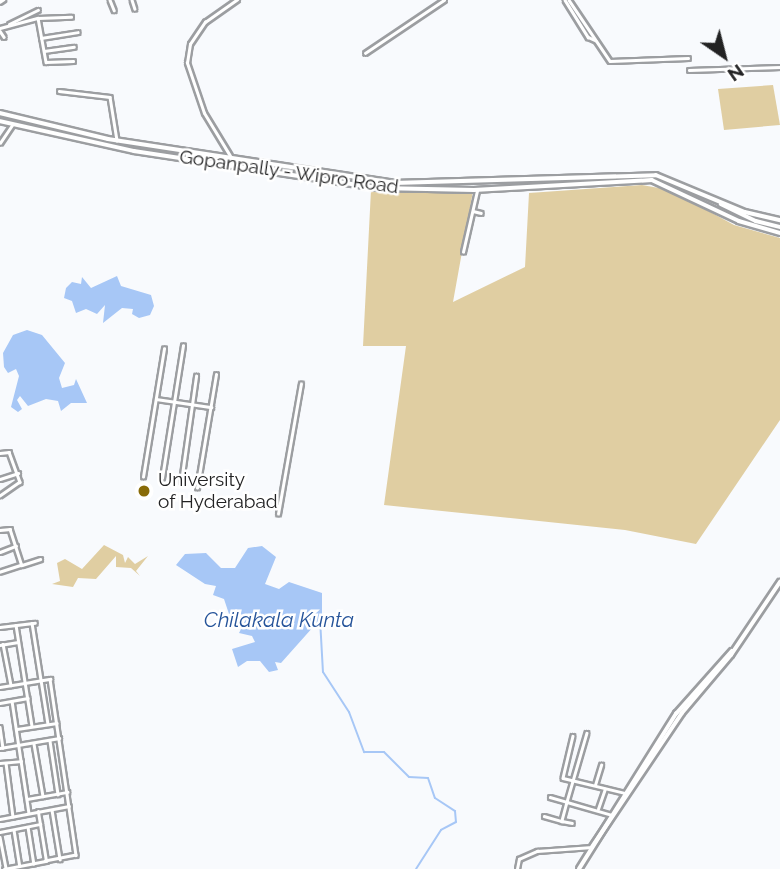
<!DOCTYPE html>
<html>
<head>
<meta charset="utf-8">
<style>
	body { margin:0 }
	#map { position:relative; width:780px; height:869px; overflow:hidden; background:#f8fafd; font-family:Raleway,sans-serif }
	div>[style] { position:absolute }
	.green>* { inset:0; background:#e0cea2 }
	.water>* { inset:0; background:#a7c7f6 }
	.stream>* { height:2px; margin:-1px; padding:0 1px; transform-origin:1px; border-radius:1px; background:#a7c7f6 }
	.roads { filter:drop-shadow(2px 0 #9c9ea1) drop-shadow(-2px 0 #9c9ea1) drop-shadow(0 2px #9c9ea1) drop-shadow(0 -2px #9c9ea1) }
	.minor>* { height:2.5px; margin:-1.25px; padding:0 1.25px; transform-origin:1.25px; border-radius:1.25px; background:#fff }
	.tertiary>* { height:3.5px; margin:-1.75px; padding:0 1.75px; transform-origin:1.75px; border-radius:1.75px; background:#fff }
	.secondary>* { height:3.5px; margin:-1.75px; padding:0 1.75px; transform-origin:1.75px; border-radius:1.75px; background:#fff }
	.dots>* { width:19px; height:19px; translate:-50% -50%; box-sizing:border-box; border:4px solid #fff; border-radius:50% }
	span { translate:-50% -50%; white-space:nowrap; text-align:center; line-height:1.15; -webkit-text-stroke:5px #fff; paint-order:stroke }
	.street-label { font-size:19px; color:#222223 }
	.poi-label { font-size:19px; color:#222223 }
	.left { translate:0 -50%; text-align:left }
	.water-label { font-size:21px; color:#26549a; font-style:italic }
	.north { position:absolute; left:689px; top:21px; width:70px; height:70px; -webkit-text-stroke:5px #fff; paint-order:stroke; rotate:145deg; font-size:19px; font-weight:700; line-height:28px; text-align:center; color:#222223 }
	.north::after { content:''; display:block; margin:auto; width:24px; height:32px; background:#222223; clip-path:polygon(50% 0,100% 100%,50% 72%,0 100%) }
</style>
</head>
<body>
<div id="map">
	<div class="green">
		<div style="clip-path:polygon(773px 85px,780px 125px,724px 130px,718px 89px)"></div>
		<div style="clip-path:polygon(642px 185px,670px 190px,734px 225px,780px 238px,780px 420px,696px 544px,625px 530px,384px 505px,406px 346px,363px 346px,371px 190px,473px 191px,453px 302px,525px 267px,529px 193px)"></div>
		<div style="clip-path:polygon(104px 545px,123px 555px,125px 563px,128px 557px,135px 564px,148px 556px,136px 571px,140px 576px,131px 568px,116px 567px,116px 556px,96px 579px,78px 578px,73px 587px,52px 584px,60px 581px,57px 563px,65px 559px,82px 569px)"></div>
	</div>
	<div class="water">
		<div style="clip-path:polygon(117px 276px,121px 286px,151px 295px,154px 306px,150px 315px,139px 318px,132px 314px,133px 309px,122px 308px,103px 323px,105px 305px,97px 314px,86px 309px,76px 313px,72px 301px,64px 298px,66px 288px,72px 282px,81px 284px,82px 277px,91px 288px)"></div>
		<div style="clip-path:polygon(27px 330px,42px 335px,65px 363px,59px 378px,62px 388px,74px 385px,76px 379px,87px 403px,71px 403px,61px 411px,58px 401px,46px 399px,28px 406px,20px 396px,17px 400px,22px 409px,18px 412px,11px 407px,19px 376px,16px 369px,8px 373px,4px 367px,3px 353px,13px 335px)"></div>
		<div style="clip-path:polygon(262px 546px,276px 557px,265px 584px,279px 589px,289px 582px,322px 593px,322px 617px,281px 663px,275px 662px,278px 670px,269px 672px,260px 661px,247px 661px,238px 667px,232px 649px,255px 642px,252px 636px,239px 633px,246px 619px,239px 612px,229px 614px,224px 599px,213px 595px,216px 586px,205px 584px,176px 565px,185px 554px,206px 553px,221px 568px,235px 568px,248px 548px)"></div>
	</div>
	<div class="stream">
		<div style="left:320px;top:619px;width:53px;rotate:86.8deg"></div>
		<div style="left:323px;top:672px;width:48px;rotate:57deg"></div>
		<div style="left:349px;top:712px;width:43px;rotate:69.4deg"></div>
		<div style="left:364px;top:752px;width:20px"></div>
		<div style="left:384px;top:752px;width:35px;rotate:45deg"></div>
		<div style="left:409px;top:777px;width:19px;rotate:3deg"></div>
		<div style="left:428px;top:778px;width:21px;rotate:71deg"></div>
		<div style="left:435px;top:798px;width:24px;rotate:33deg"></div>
		<div style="left:455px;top:811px;width:11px;rotate:85deg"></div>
		<div style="left:456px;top:822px;width:17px;rotate:152deg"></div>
		<div style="left:441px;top:830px;width:46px;rotate:122.7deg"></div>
	</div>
	<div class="roads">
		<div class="minor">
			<div style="left:110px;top:0;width:11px;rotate:68deg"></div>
			<div style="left:132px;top:0;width:9px;rotate:72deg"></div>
			<div style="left:565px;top:0;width:44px;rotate:58.1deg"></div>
			<div style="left:588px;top:37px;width:8px;rotate:23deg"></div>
			<div style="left:569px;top:0;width:73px;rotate:56.1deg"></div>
			<div style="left:610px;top:61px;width:78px;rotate:-2.2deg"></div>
			<div style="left:38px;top:18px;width:45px;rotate:79.7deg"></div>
			<div style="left:46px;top:62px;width:27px;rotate:-2deg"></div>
			<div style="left:9px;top:24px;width:32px;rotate:-26deg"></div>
			<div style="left:0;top:28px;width:39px;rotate:-15deg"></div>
			<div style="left:38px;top:18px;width:33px;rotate:-2deg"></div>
			<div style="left:0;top:31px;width:7px;rotate:56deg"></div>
			<div style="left:41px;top:38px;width:37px;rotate:-9deg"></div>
			<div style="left:44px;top:51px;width:30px;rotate:-8deg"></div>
			<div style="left:365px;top:53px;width:95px;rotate:-33.9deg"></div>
			<div style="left:689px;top:70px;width:91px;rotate:-1.9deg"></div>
			<div style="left:59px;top:91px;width:51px;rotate:6.7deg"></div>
			<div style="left:110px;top:97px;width:44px;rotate:80.8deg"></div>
			<div style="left:0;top:143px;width:22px;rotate:-56deg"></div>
			<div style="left:230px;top:156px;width:50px;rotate:-121.2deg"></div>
			<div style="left:204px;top:113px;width:53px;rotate:-108.8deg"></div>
			<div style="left:187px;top:63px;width:19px;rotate:-81deg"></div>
			<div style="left:190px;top:44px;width:27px;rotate:-56deg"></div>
			<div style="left:205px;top:22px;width:39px;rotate:-35deg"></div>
			<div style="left:473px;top:211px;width:8px;rotate:14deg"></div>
			<div style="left:463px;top:252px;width:63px;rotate:-77.1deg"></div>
			<div style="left:156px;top:399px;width:56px;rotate:8.3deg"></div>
			<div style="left:0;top:453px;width:9px;rotate:-6deg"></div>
			<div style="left:9px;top:452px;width:32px;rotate:70deg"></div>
			<div style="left:20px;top:482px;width:24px;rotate:145deg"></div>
			<div style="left:143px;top:477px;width:130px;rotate:-80.7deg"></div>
			<div style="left:162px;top:478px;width:134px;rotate:-81deg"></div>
			<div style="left:0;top:479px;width:19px;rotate:-18deg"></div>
			<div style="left:181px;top:482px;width:107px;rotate:-81.9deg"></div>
			<div style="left:197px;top:488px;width:115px;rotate:-80.5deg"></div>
			<div style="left:278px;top:514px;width:132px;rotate:-80deg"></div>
			<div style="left:0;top:530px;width:10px;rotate:-6deg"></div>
			<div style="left:10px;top:529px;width:38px;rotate:72deg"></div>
			<div style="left:22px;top:565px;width:23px;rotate:162deg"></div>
			<div style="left:0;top:552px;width:17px;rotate:-21deg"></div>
			<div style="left:22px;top:565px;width:19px;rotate:-18deg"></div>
			<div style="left:32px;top:623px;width:102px;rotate:81deg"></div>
			<div style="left:16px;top:625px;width:102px;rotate:81deg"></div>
			<div style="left:0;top:627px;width:35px;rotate:-7deg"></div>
			<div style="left:3px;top:644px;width:42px;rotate:79deg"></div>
			<div style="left:0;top:645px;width:18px;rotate:-9deg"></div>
			<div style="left:0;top:687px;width:51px;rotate:-9.1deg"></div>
			<div style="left:50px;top:679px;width:178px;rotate:81.6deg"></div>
			<div style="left:76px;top:855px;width:31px;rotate:169deg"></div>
			<div style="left:46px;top:861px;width:50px;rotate:-99.3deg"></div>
			<div style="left:12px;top:701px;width:113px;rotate:81.4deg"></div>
			<div style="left:0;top:703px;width:28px;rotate:-10deg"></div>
			<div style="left:0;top:727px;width:21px;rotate:82deg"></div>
			<div style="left:17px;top:729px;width:40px;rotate:-8.5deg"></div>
			<div style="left:587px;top:733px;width:72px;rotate:106.2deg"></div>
			<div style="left:567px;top:802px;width:47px;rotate:16.1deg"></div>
			<div style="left:573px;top:736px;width:43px;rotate:103.4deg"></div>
			<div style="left:563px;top:778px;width:64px;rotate:13.6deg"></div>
			<div style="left:50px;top:741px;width:54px;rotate:81.4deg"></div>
			<div style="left:34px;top:744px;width:53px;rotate:80.2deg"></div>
			<div style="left:0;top:748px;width:60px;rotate:-9.6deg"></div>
			<div style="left:0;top:763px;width:21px;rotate:-5deg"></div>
			<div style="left:6px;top:763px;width:54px;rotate:82.6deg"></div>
			<div style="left:595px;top:785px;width:21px;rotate:-73deg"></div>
			<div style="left:550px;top:797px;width:18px;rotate:16deg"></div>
			<div style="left:567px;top:802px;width:20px;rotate:105deg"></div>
			<div style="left:562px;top:821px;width:10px;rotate:11deg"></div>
			<div style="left:27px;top:799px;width:41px;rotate:-9.9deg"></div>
			<div style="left:598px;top:809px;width:21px;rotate:-71deg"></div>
			<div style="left:52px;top:810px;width:50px;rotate:80.7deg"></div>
			<div style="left:544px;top:816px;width:19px;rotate:16deg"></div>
			<div style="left:0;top:819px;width:70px;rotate:-10.7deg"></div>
			<div style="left:28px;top:827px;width:37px;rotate:81deg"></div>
			<div style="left:14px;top:830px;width:36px;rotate:81deg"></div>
			<div style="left:0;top:832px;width:41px;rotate:-11.3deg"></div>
			<div style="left:0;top:837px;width:32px;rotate:79deg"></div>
			<div style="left:4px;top:869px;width:43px;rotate:-10.8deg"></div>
			<div style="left:517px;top:869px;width:10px;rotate:-79deg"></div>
			<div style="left:519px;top:859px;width:20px;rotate:-24deg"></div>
			<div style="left:537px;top:851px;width:55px;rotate:-4.2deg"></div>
		</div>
		<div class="tertiary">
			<div style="left:0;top:2px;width:4px;rotate:-34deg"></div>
			<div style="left:592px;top:847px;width:161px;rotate:-56.1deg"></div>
			<div style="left:682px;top:713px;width:76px;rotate:-49.8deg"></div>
			<div style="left:731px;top:655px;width:88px;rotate:-56.1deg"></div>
			<div style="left:579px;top:869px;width:183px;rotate:-58deg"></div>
			<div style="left:676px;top:714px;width:84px;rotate:-48.4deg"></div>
		</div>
		<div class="secondary">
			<div style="left:0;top:113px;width:111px;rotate:13.5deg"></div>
			<div style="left:108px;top:139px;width:289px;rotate:8.7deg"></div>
			<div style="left:394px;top:183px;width:262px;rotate:-1.7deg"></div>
			<div style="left:656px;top:175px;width:96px;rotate:22.6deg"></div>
			<div style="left:745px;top:212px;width:36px;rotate:13deg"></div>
			<div style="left:0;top:121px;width:137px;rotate:12.6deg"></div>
			<div style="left:134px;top:151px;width:248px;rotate:8.6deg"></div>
			<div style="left:379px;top:188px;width:95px;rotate:1.2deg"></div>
			<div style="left:474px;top:190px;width:178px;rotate:-3.2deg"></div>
			<div style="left:652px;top:180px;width:96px;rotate:25.2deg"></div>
			<div style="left:739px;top:221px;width:43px;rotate:16.3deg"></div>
			<div style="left:721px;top:204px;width:39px;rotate:26deg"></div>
			<div style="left:756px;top:221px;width:25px;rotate:14deg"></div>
		</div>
	</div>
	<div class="dots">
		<div style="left:144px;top:491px;background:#886b08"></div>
	</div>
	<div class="street-label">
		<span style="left:289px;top:172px;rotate:8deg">Gopanpally - Wipro Road</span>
	</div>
	<div class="poi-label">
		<span class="left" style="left:158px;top:491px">University<br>of Hyderabad</span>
	</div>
	<div class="water-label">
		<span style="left:279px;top:620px">Chilakala Kunta</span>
	</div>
	<div class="north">N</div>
</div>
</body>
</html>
